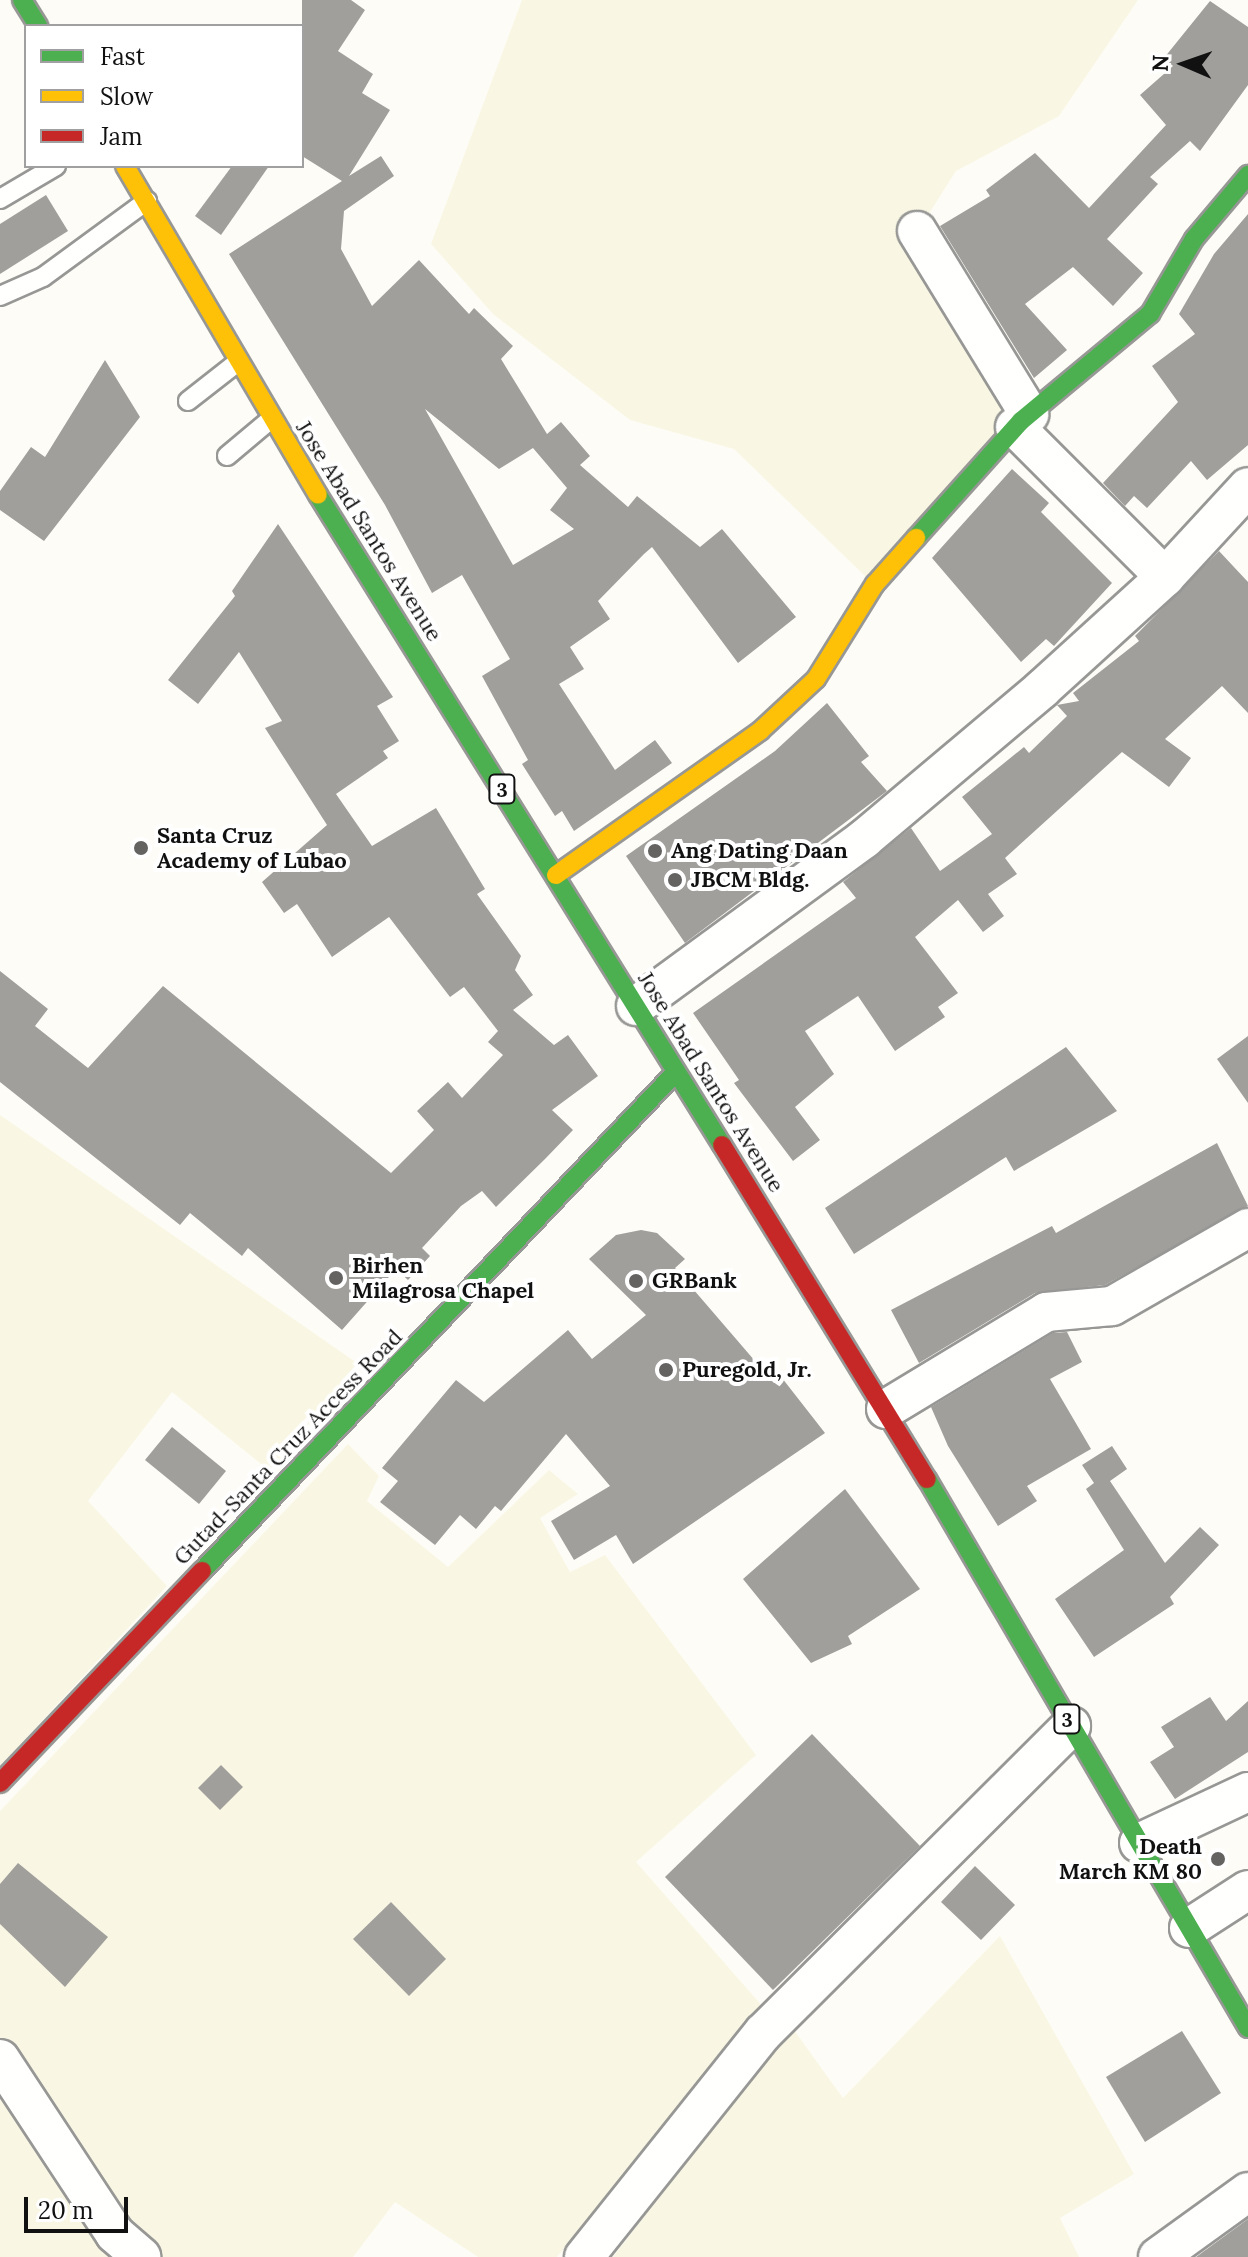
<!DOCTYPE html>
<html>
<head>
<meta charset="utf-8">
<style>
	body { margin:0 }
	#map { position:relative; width:1248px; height:2257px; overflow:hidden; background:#fdfcf7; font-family:Lora,serif }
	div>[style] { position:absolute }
	.farmland>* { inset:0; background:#f9f7e4 }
	.building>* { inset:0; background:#a19f9c }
	.roads { filter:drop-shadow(2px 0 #979795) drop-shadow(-2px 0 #979795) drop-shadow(0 2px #979795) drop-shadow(0 -2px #979795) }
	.lane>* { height:18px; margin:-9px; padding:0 9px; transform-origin:9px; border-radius:9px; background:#fffffe }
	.street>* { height:38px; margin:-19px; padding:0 19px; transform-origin:19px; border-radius:19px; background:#fffffe }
	.fast>* { height:18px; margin:-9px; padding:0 9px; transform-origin:9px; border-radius:9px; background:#4caf50 }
	.slow>* { height:18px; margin:-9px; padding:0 9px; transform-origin:9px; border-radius:9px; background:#ffc107 }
	.jam>* { height:18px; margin:-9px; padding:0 9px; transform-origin:9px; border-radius:9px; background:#c62828 }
	.dots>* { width:22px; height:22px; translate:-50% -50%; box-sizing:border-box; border:4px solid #fff; border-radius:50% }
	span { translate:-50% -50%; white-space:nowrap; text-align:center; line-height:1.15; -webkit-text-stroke:8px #fff; paint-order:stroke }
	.shield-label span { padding:2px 6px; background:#fff; border:2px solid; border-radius:6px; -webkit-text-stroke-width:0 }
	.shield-label { font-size:20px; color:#111; font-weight:700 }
	.street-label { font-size:22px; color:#111 }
	.poi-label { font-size:22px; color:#111; font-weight:700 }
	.left { translate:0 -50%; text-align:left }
	.right { translate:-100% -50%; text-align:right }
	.legend { position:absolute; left:24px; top:24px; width:280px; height:144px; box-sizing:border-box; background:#fff; border:2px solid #a0a0a0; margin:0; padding:10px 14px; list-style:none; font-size:24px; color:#111 }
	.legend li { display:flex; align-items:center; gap:16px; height:40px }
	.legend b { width:40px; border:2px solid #a0a0a0 }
	.north { position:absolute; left:1144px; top:24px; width:80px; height:80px; -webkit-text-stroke:6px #fff; paint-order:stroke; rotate:272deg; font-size:22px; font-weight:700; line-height:32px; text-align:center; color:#111 }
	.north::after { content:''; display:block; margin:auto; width:28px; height:36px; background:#111; clip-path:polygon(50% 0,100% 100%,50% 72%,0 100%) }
	.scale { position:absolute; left:24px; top:2197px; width:104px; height:36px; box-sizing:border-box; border:4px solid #111; border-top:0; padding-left:10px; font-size:24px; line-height:28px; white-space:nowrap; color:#111; -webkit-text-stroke:6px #fff; paint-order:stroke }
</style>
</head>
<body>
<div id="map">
	<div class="farmland">
		<div style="clip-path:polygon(522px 0,1138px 0,1059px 116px,956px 171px,918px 231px,1017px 415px,869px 580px,734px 449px,630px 420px,493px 314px,431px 244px)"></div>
		<div style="clip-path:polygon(0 1115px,357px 1363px,271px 1472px,172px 1392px,88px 1501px,167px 1586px,0 1766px)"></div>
		<div style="clip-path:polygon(348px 1444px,379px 1476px,367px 1501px,448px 1567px,549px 1470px,578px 1494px,540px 1518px,570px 1572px,605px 1555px,756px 1755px,636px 1862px,764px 2008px,557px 2257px,478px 2257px,395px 2202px,353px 2257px,157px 2257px,122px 2225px,0 2038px,0 1811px)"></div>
		<div style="clip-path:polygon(1000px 1936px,1134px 2174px,1060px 2218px,1079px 2257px,613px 2257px,791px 2026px,843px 2098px)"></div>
		<div style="clip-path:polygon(6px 2088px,123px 2257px,0 2257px,0 2094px)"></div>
	</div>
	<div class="building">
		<div style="clip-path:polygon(evenodd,302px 0,351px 0,365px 10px,338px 51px,373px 74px,362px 93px,390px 110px,349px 176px,381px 156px,394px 176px,344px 211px,341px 249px,372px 306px,419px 260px,469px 314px,474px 308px,513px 346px,501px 359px,547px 434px,561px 422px,590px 456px,580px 465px,628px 507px,637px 496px,700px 547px,722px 529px,796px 617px,738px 663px,652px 547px,644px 554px,598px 601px,610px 619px,570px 647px,584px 669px,559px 684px,615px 770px,655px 740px,672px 763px,574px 831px,562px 811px,555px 816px,522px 764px,528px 760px,482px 676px,510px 659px,462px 575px,432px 593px,385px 505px,229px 254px,342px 181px,302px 156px,302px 0,425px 409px,499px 469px,533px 448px,567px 488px,550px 510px,574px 529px,513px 565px,425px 409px)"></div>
		<div style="clip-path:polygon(1210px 1px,1248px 27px,1248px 85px,1200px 151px,1190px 141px,1150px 177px,1158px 184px,1107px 239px,1143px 273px,1113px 306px,1073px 267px,1025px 304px,1067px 350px,1034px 378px,940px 226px,990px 196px,986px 190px,1035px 153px,1089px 208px,1166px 125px,1140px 95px,1173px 66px,1164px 58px)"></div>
		<div style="clip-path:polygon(232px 166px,269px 166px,221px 235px,195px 216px)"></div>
		<div style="clip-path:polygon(46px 195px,68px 231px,0 274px,0 224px)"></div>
		<div style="clip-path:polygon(1248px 214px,1248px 445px,1207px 480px,1191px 461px,1147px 508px,1134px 496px,1125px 506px,1103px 483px,1178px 402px,1152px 366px,1195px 334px,1179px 314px,1214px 254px)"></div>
		<div style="clip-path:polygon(105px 360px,140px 417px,44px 541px,0 510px,0 491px,31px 447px,45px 457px)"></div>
		<div style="clip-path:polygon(1012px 469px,1049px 503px,1041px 512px,1112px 583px,1054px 646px,1046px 639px,1021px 662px,932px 558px)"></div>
		<div style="clip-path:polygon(278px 524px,393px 697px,377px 706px,399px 741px,383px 751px,388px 758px,336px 794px,372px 846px,436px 808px,485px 889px,477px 894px,521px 956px,515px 970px,533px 995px,513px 1010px,554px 1045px,568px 1035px,598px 1076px,552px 1110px,573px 1130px,545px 1159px,496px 1207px,482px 1191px,461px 1206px,422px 1248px,430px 1256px,408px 1280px,396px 1269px,342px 1330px,248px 1248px,242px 1256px,190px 1213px,180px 1225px,0 1082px,0 971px,48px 1009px,35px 1026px,88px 1068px,163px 986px,391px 1173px,434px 1130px,417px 1111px,448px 1082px,462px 1098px,503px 1055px,488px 1042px,498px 1031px,464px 987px,450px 997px,389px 917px,332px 957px,297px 904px,284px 913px,262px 882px,327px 825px,265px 728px,282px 721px,239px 652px,198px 704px,168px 680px,235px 596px,232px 591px)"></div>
		<div style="clip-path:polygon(1219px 551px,1248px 582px,1248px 713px,1222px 686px,1165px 739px,1191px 758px,1169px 787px,1122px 752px,1005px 858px,1017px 874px,988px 894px,1004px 916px,983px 932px,958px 900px,915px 937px,958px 993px,938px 1007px,945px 1017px,895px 1051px,858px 996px,805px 1031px,834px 1074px,795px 1107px,820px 1140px,793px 1161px,734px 1083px,739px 1080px,693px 1013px,856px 898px,843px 882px,911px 828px,940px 871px,992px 834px,962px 797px,1024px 747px,1029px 753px,1067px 716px,1057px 705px,1079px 701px,1073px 693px,1139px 641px,1135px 636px)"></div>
		<div style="clip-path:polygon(827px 703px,869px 756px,861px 762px,887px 791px,685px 943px,626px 856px,775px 751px)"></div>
		<div style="clip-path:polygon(1248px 1036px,1248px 1103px,1217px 1059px)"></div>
		<div style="clip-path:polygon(1066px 1047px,1117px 1111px,1014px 1171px,1006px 1157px,854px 1254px,825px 1208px)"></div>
		<div style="clip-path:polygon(1217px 1143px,1248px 1206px,1105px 1285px,1035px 1293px,919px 1363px,891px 1310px,1052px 1226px,1056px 1233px)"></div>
		<div style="clip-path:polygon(641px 1230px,657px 1233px,685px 1259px,675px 1268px,774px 1383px,782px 1378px,825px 1433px,633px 1564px,616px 1535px,574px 1560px,551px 1521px,610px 1486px,566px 1434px,501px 1511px,495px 1506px,476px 1529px,460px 1515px,435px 1545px,380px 1502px,398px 1481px,382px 1468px,456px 1380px,484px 1402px,568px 1330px,592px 1359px,646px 1315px,589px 1259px,616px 1235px)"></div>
		<div style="clip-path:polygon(1067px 1332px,1082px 1362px,1050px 1379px,1091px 1449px,1027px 1486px,1037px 1501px,998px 1526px,948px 1446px,931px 1407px,1053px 1333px)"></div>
		<div style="clip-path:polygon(172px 1427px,226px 1471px,199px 1504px,145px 1460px)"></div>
		<div style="clip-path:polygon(1112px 1446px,1127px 1469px,1110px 1481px,1165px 1563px,1200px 1527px,1219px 1545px,1170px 1597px,1174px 1604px,1094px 1657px,1055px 1599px,1124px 1550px,1086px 1489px,1094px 1483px,1082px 1465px)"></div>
		<div style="clip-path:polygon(845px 1489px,920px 1589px,848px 1636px,852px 1644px,811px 1663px,743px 1579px)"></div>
		<div style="clip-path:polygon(1210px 1697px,1226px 1721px,1248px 1701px,1248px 1752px,1175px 1799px,1150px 1762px,1174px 1747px,1161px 1727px)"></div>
		<div style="clip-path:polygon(812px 1734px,920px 1846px,773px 1990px,665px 1877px)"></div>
		<div style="clip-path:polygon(221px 1765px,243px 1787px,220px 1810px,198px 1788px)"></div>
		<div style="clip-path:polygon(18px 1863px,108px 1937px,65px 1987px,0 1924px,0 1884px)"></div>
		<div style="clip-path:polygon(975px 1866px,1015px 1905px,981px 1940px,941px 1902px)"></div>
		<div style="clip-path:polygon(391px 1902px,446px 1959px,409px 1996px,353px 1939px)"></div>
		<div style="clip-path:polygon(1182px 2031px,1221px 2093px,1145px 2142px,1106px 2077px)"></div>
		<div style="clip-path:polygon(1248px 2219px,1248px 2257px,1196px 2257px)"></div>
	</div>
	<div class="roads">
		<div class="lane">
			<div style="left:0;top:199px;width:65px;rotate:-30.5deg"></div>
			<div style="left:0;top:296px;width:47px;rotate:-23.8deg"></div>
			<div style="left:43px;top:277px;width:129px;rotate:-36.2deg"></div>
			<div style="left:188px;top:401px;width:63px;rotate:-38deg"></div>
			<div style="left:227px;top:456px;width:57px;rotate:-40.1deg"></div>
		</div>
		<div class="street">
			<div style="left:917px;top:231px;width:215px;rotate:58.5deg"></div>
			<div style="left:1015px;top:427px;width:212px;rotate:45deg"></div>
			<div style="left:636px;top:1006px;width:283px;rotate:-36.2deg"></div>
			<div style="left:864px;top:839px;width:233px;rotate:-40.1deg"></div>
			<div style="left:1042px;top:689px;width:166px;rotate:-42.3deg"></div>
			<div style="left:1165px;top:577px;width:122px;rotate:-47.3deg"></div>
			<div style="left:886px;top:1409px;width:187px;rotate:-31.2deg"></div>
			<div style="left:1046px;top:1312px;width:66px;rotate:-5.2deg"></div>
			<div style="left:1112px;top:1306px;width:157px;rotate:-29.8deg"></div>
			<div style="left:1139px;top:1843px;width:120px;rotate:-25.1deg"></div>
			<div style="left:1189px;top:1928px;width:70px;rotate:-32.8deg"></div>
			<div style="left:0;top:2059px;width:209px;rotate:56.7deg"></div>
			<div style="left:115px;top:2234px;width:35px;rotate:41deg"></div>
			<div style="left:584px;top:2257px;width:287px;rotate:-51.4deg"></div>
			<div style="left:763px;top:2033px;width:435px;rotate:-44.9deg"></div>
			<div style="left:1158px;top:2257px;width:111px;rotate:-35.8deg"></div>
		</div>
		<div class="fast">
			<div style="left:22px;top:0;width:31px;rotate:58deg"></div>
			<div style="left:318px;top:495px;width:765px;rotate:58.14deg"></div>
			<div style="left:916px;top:538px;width:157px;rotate:-48.1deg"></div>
			<div style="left:1021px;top:421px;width:168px;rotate:-39.7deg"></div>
			<div style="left:1150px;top:314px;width:87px;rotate:-59.6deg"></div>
			<div style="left:1194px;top:239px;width:84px;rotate:-49.8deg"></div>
			<div style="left:927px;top:1479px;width:636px;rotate:59.69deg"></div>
			<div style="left:202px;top:1571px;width:687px;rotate:-46.47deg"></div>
		</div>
		<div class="slow">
			<div style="left:125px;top:166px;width:381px;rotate:59.6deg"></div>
			<div style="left:556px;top:875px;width:250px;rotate:-35.2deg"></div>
			<div style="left:760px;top:731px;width:76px;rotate:-42.9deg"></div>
			<div style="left:816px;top:679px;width:112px;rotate:-58.2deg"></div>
			<div style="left:875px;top:584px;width:62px;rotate:-48.3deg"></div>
		</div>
		<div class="jam">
			<div style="left:722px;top:1145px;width:392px;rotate:58.5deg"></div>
			<div style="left:0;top:1783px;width:293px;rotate:-46.4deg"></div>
		</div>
	</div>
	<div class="dots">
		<div style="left:141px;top:848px;background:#646362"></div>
		<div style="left:655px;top:851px;background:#646362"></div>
		<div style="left:675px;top:880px;background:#646362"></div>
		<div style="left:336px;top:1278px;background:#646362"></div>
		<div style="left:636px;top:1281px;background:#646362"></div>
		<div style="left:666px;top:1370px;background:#646362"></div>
		<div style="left:1218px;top:1859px;background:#646362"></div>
	</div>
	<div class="shield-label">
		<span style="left:502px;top:789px">3</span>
		<span style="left:1067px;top:1719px">3</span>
	</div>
	<div class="street-label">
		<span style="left:369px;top:531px;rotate:58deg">Jose Abad Santos Avenue</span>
		<span style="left:711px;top:1082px;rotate:58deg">Jose Abad Santos Avenue</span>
		<span style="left:288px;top:1447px;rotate:-46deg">Gutad-Santa Cruz Access Road</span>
	</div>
	<div class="poi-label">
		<span class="left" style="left:157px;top:848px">Santa Cruz<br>Academy of Lubao</span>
		<span class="left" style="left:671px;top:851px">Ang Dating Daan</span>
		<span class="left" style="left:691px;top:880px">JBCM Bldg.</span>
		<span class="left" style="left:352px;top:1278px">Birhen<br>Milagrosa Chapel</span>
		<span class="left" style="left:652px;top:1281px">GRBank</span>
		<span class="left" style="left:682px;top:1370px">Puregold, Jr.</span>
		<span class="right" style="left:1202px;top:1859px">Death<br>March KM 80</span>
	</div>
	<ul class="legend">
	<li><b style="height:10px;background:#4caf50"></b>Fast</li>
	<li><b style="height:10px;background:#ffc107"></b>Slow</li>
	<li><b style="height:10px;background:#c62828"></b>Jam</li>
	</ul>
	<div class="north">N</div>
	<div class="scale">20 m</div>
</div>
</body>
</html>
